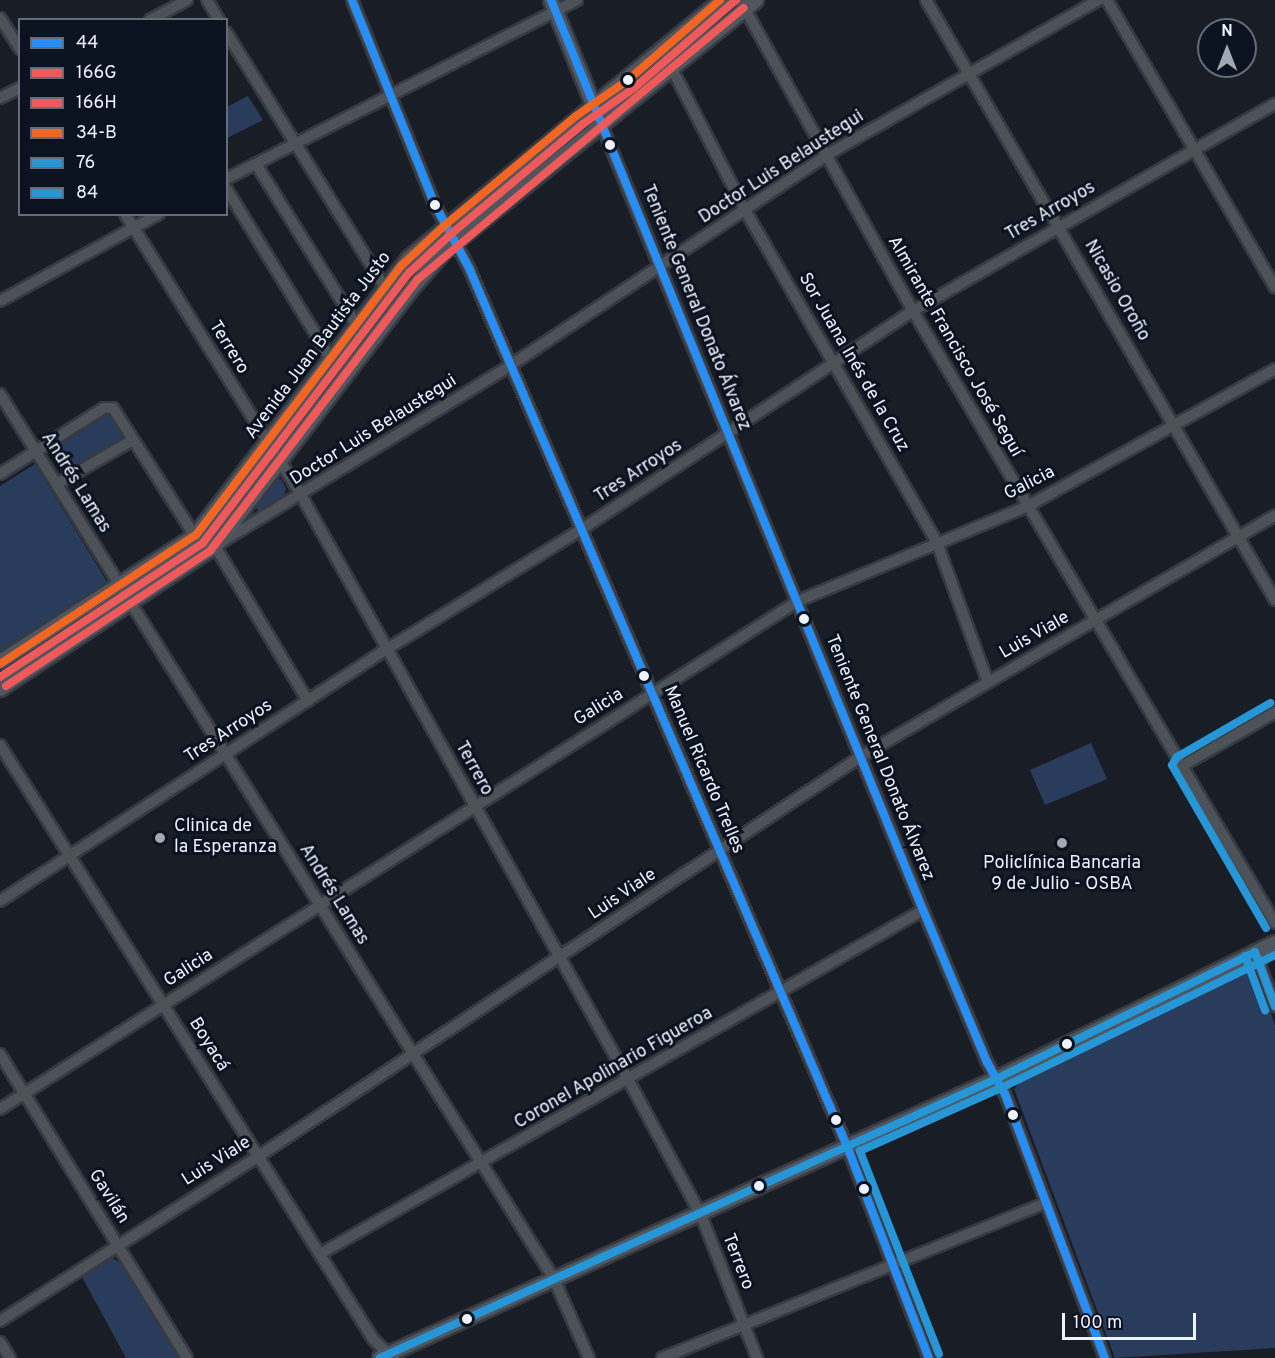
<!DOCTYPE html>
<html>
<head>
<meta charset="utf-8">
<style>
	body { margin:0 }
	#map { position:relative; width:1275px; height:1358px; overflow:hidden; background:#191d25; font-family:Overpass,sans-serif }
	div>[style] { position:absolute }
	.green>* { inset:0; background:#293c5c }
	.roads { filter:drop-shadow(2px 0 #373a41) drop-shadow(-2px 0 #373a41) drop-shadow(0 2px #373a41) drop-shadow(0 -2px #373a41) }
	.minor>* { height:10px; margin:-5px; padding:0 5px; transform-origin:5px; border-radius:5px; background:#4d5158 }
	.major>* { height:14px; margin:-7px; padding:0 7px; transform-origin:7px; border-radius:7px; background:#4f5660 }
	.bus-1>* { height:8px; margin:-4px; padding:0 4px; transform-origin:4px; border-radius:4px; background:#268ef4 }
	.bus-2>* { height:8px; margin:-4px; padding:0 4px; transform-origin:4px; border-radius:4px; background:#ee5a5a }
	.bus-3>* { height:8px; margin:-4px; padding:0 4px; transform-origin:4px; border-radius:4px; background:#ee5a5a }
	.bus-4>* { height:8px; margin:-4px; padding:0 4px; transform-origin:4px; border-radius:4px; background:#f26522 }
	.bus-5>* { height:8px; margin:-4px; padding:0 4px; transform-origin:4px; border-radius:4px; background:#2696d6 }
	.bus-6>* { height:8px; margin:-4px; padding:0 4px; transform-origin:4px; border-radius:4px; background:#2696d6 }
	.dots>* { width:16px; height:16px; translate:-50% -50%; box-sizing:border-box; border:3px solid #0b1320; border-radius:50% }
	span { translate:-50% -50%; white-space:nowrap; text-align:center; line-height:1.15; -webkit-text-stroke:6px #0b1320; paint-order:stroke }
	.street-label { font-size:18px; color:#edf2fc }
	.poi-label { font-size:18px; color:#edf2fc }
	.left { translate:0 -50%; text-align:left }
	.legend { position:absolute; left:18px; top:18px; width:210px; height:198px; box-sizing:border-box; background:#0b1320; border:2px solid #656c78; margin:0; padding:8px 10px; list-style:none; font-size:18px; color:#edf2fc }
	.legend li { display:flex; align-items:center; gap:12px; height:30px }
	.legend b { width:30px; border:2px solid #656c78 }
	.north { position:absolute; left:1197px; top:18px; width:60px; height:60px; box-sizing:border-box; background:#0b1320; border:2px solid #656c78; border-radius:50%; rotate:0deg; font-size:16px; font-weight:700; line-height:24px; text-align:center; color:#edf2fc }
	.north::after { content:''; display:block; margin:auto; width:21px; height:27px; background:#a3a7b1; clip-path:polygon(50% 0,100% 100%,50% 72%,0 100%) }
	.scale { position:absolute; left:1062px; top:1313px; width:134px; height:27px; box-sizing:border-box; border:3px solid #edf2fc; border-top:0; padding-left:8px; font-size:18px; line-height:21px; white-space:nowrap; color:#edf2fc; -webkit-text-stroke:4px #0b1320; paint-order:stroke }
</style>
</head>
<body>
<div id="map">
	<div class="green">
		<div style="clip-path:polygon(248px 96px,263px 120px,227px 138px,227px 107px)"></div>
		<div style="clip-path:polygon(110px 407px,132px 441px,68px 481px,46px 447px)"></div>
		<div style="clip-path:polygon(35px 464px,109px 585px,0 656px,0 486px)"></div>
		<div style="clip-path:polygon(281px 479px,286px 489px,284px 495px,259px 511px,253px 505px,272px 481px)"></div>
		<div style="clip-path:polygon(1091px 743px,1107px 779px,1045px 805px,1030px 770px)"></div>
		<div style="clip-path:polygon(1243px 968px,1255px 968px,1275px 1025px,1275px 1348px,1115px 1358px,1014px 1089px,1020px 1081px)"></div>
		<div style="clip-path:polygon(112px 1258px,121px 1263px,180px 1358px,126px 1358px,82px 1277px)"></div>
	</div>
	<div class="roads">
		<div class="minor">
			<div style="left:207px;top:0;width:23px;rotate:59deg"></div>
			<div style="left:352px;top:0;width:221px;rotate:68deg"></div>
			<div style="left:435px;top:205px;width:72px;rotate:61.6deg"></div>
			<div style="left:469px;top:268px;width:956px;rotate:66.71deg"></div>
			<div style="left:847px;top:1146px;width:227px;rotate:68.9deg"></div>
			<div style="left:740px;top:0;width:356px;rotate:60.9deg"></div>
			<div style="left:913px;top:311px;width:711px;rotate:59.4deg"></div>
			<div style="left:926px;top:0;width:694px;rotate:59.81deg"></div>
			<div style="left:1107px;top:0;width:333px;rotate:59.7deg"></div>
			<div style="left:0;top:18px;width:37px;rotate:57deg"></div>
			<div style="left:150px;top:20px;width:42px;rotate:-28.4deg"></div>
			<div style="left:226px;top:32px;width:301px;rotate:58.1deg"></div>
			<div style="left:672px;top:69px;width:159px;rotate:62.6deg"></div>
			<div style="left:745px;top:210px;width:384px;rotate:60deg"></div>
			<div style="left:937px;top:543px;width:148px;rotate:69.9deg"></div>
			<div style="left:0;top:98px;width:22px;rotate:-27deg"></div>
			<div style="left:593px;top:104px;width:871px;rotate:67.73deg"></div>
			<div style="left:923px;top:910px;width:165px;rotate:67.2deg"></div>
			<div style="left:987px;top:1062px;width:37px;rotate:61deg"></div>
			<div style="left:1005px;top:1094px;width:282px;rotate:69.3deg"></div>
			<div style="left:256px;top:164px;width:189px;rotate:58deg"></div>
			<div style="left:226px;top:179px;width:394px;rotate:-27deg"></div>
			<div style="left:226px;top:188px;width:199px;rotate:58.5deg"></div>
			<div style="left:125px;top:214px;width:332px;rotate:57.9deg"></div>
			<div style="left:301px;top:495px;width:669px;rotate:60.75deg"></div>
			<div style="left:628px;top:1079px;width:154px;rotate:61.8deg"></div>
			<div style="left:701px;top:1215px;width:154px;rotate:68.6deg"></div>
			<div style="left:0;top:301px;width:181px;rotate:-28.7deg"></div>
			<div style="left:0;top:394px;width:1044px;rotate:57.95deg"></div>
			<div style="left:554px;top:1279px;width:86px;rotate:66.1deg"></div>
			<div style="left:0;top:474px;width:123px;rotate:-32.4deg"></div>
			<div style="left:104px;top:408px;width:9px"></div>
			<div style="left:113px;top:408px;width:152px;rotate:57.4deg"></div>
			<div style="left:57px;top:484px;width:88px;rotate:-30.1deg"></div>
			<div style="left:308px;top:701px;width:181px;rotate:-121deg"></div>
			<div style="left:215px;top:546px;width:347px;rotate:-31.4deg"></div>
			<div style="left:511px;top:365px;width:377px;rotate:-33.6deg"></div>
			<div style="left:825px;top:156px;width:315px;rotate:-29.7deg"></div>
			<div style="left:0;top:745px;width:701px;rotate:57.87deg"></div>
			<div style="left:373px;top:1339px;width:28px;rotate:44deg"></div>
			<div style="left:1182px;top:766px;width:108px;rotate:-30.1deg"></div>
			<div style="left:0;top:901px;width:462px;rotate:-33.1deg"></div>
			<div style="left:387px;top:649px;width:229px;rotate:-31.6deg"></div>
			<div style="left:582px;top:529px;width:396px;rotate:-33.4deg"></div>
			<div style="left:913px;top:311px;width:417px;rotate:-29.8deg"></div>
			<div style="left:1255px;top:952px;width:58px;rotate:69.7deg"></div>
			<div style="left:0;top:1054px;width:357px;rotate:58.4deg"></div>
			<div style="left:0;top:1109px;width:946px;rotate:-32.48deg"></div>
			<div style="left:798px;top:601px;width:249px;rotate:-22.4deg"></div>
			<div style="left:1028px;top:506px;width:282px;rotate:-29deg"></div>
			<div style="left:320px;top:1254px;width:694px;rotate:-29.7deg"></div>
			<div style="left:0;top:1321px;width:307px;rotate:-32.5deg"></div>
			<div style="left:259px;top:1156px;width:721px;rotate:-33.58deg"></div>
			<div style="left:860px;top:757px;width:480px;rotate:-30.2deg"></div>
			<div style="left:0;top:1342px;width:19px;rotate:58deg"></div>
			<div style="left:662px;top:1358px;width:414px;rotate:-22deg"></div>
		</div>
		<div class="major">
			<div style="left:551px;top:0;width:112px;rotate:68deg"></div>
			<div style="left:0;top:662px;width:232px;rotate:-32.9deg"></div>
			<div style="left:195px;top:536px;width:349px;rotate:-52.4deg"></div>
			<div style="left:408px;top:259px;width:407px;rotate:-39.5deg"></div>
			<div style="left:0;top:689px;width:258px;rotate:-33.6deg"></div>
			<div style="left:215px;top:546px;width:326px;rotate:-52.6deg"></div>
			<div style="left:413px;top:287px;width:47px;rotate:-48.5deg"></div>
			<div style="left:444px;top:252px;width:401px;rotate:-38.9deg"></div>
			<div style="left:380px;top:1358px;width:676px;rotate:-24.37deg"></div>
			<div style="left:996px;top:1079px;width:310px;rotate:-26deg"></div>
		</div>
	</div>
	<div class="bus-1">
		<div style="left:352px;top:0;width:221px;rotate:68deg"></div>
		<div style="left:435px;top:205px;width:72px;rotate:61.6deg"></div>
		<div style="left:469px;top:268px;width:956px;rotate:66.71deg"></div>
		<div style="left:847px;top:1146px;width:227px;rotate:68.9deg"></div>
		<div style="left:551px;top:0;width:983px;rotate:67.77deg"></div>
		<div style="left:923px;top:910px;width:165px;rotate:67.2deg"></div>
		<div style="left:987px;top:1062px;width:37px;rotate:61deg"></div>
		<div style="left:1005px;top:1094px;width:282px;rotate:69.3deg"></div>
	</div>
	<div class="bus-2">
		<div style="left:0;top:677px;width:243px;rotate:-33.4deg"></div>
		<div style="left:203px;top:543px;width:340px;rotate:-52.7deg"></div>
		<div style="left:409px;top:273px;width:57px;rotate:-42.9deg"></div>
		<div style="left:451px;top:234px;width:172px;rotate:-39.8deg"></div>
		<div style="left:583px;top:124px;width:62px;rotate:-35.2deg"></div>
		<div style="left:634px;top:88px;width:135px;rotate:-40.8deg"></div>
	</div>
	<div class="bus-3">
		<div style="left:6px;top:686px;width:245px;rotate:-33.5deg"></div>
		<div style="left:210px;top:551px;width:341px;rotate:-52.6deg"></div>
		<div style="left:417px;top:280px;width:425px;rotate:-39.8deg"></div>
	</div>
	<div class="bus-4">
		<div style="left:0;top:664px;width:235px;rotate:-33.4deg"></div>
		<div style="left:196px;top:535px;width:338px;rotate:-52.7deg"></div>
		<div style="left:401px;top:266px;width:59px;rotate:-42.9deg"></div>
		<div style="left:444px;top:226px;width:172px;rotate:-39.8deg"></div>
		<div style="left:576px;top:116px;width:63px;rotate:-34.7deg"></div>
		<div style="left:628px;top:80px;width:122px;rotate:-41deg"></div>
	</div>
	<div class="bus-5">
		<div style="left:1266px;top:928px;width:188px;rotate:-120deg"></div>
		<div style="left:1172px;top:765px;width:9px;rotate:-58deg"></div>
		<div style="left:1177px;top:757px;width:108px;rotate:-30.1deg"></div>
		<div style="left:1245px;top:956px;width:58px;rotate:69.7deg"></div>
		<div style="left:939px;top:1354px;width:218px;rotate:-111.3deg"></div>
		<div style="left:860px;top:1151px;width:154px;rotate:-24.1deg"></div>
		<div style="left:1001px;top:1088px;width:305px;rotate:-25.9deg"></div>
	</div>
	<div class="bus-6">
		<div style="left:380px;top:1358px;width:676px;rotate:-24.37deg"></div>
		<div style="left:996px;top:1079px;width:288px;rotate:-26.1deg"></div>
		<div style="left:1255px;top:952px;width:58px;rotate:69.7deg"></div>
	</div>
	<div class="dots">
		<div style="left:628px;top:80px;background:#edf2fc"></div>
		<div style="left:610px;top:145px;background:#edf2fc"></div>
		<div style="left:435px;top:205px;background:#edf2fc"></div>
		<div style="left:804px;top:619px;background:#edf2fc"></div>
		<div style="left:644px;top:676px;background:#edf2fc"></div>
		<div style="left:160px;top:838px;background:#a3a7b1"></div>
		<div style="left:1062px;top:843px;background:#a3a7b1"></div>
		<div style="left:1067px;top:1044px;background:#edf2fc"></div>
		<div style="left:1013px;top:1115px;background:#edf2fc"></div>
		<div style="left:836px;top:1120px;background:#edf2fc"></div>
		<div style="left:759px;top:1186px;background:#edf2fc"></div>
		<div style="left:864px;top:1189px;background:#edf2fc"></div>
		<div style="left:467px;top:1319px;background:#edf2fc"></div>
	</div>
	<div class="street-label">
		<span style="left:782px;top:168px;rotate:-33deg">Doctor Luis Belaustegui</span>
		<span style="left:1051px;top:212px;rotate:-30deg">Tres Arroyos</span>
		<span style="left:1116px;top:291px;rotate:60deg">Nicasio Oroño</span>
		<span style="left:695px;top:308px;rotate:68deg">Teniente General Donato Álvarez</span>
		<span style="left:319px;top:346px;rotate:-53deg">Avenida Juan Bautista Justo</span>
		<span style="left:954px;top:347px;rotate:60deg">Almirante Francisco José Seguí</span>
		<span style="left:228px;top:348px;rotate:58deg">Terrero</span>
		<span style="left:853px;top:363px;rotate:60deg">Sor Juana Inés de la Cruz</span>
		<span style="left:374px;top:431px;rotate:-32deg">Doctor Luis Belaustegui</span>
		<span style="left:639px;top:472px;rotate:-33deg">Tres Arroyos</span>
		<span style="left:75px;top:483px;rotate:58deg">Andrés Lamas</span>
		<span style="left:1030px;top:484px;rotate:-27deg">Galicia</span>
		<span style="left:1035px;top:636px;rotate:-30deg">Luis Viale</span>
		<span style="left:599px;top:708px;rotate:-32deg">Galicia</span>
		<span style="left:229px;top:732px;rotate:-33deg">Tres Arroyos</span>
		<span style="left:879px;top:758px;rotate:68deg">Teniente General Donato Álvarez</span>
		<span style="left:473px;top:769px;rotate:61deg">Terrero</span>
		<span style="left:703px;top:770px;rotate:67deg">Manuel Ricardo Trelles</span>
		<span style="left:333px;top:895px;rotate:58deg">Andrés Lamas</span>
		<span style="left:623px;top:895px;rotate:-34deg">Luis Viale</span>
		<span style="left:189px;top:969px;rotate:-33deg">Galicia</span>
		<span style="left:208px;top:1045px;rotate:58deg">Boyacá</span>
		<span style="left:614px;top:1069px;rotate:-30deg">Coronel Apolinario Figueroa</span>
		<span style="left:217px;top:1162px;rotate:-32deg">Luis Viale</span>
		<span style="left:108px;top:1197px;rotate:58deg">Gavilán</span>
		<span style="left:737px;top:1262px;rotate:69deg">Terrero</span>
	</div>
	<div class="poi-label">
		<span class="left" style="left:174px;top:838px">Clinica de<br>la Esperanza</span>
		<span style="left:1062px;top:875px">Policlínica Bancaria<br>9 de Julio - OSBA</span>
	</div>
	<ul class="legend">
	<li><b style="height:8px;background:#268ef4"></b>44</li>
	<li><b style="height:8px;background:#ee5a5a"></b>166G</li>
	<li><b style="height:8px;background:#ee5a5a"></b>166H</li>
	<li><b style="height:8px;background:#f26522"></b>34-B</li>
	<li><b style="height:8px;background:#2696d6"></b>76</li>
	<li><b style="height:8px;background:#2696d6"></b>84</li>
	</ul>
	<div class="north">N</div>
	<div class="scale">100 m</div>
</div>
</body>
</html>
